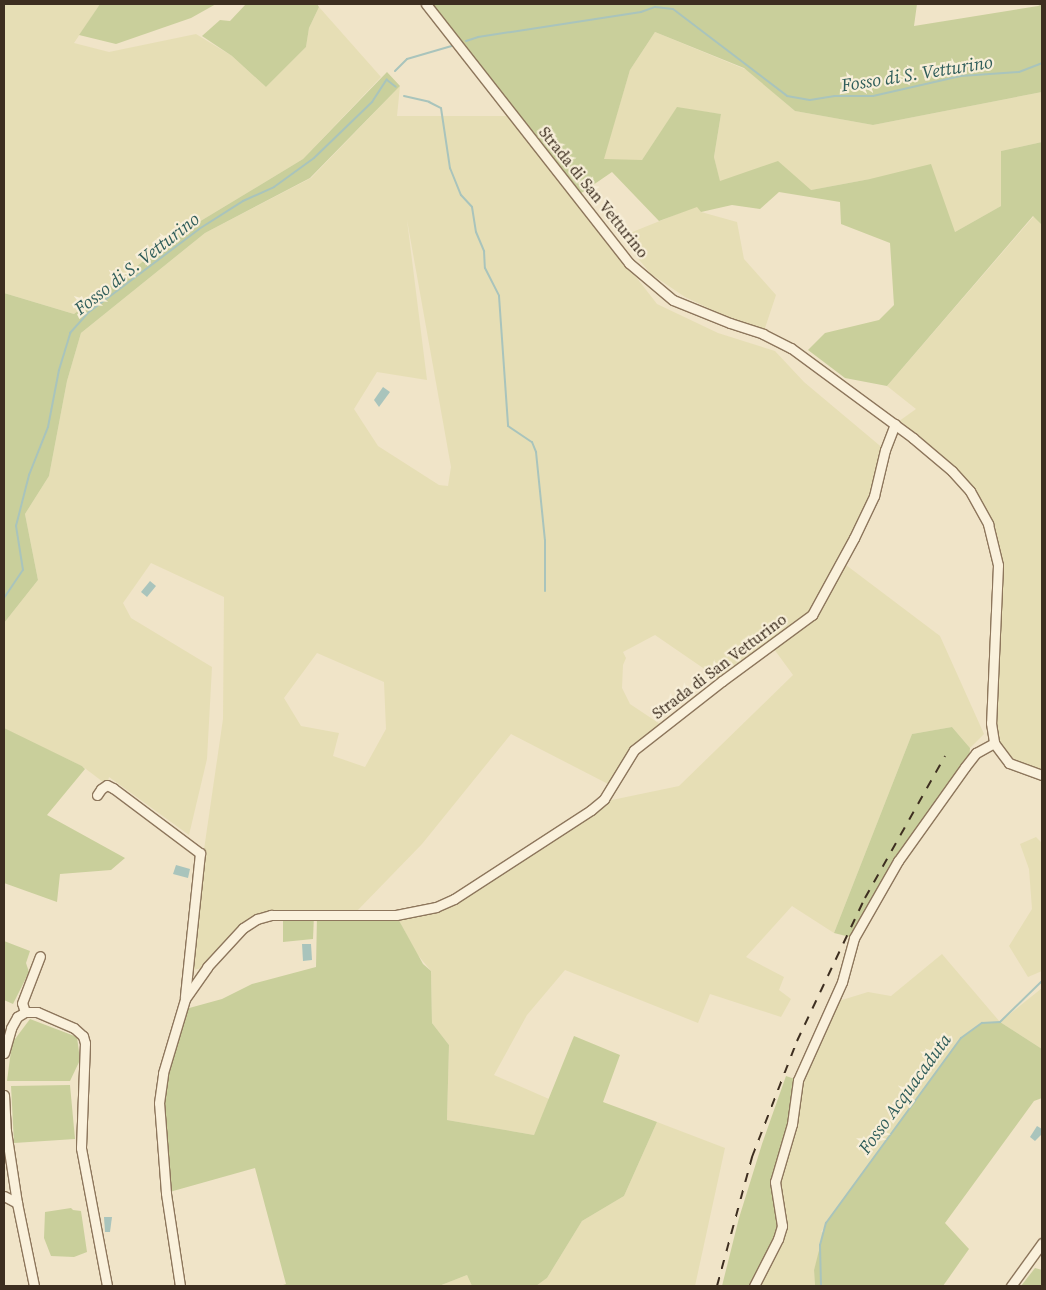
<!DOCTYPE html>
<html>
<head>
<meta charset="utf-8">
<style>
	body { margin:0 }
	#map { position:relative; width:1046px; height:1290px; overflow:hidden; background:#f0e4c8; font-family:"Source Serif 4",serif }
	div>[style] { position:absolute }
	.farmland>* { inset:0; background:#e6deb5 }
	.green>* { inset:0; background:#c9cf9b }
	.water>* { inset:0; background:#a9c4bc }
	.stream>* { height:2px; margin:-1px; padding:0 1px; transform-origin:1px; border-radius:1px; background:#a9c4bc }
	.roads { filter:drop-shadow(1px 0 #8d765c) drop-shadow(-1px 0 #8d765c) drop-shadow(0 1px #8d765c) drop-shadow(0 -1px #8d765c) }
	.minor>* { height:9px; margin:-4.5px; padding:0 4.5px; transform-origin:4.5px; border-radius:4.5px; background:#faf1dc }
	.rail>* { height:2px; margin-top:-1px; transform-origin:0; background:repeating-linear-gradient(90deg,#3d2e20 0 9px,transparent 0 18px) }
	span { translate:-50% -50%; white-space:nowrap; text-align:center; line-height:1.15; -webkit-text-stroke:4.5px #f7eed8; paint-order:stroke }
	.street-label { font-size:16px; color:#3d2e20 }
	.water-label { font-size:18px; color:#2f5d5a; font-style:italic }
	.frame { position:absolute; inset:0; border:5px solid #3d2e20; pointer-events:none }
</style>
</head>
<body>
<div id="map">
	<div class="farmland">
		<div style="clip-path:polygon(4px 4px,100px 4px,74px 43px,109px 52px,196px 34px,232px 56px,266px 87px,306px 47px,309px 28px,319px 7px,381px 77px,303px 159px,179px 234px,74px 314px,4px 293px)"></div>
		<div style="clip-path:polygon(655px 32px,747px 70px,795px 111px,873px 125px,1042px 92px,1042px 142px,1001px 151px,1001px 206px,955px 232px,870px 179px,811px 190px,721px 186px,714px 157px,721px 114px,677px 108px,642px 160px,603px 160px,630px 70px)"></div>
		<div style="clip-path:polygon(evenodd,400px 86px,397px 116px,514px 116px,629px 263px,633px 273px,657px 304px,718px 333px,775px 351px,804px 382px,885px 450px,874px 496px,842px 562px,940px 636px,984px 734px,970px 748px,952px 727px,912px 734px,834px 933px,792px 906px,746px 957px,784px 977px,779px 990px,791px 999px,781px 1017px,710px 994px,698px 1023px,565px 970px,527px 1015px,494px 1075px,549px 1099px,534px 1135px,447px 1120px,449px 1045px,432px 1023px,431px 971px,417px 954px,396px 915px,454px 901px,607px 801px,679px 786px,793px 675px,771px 645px,722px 681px,655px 635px,623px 652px,626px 658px,623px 665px,622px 688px,630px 704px,663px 726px,634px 750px,612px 786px,511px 734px,422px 844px,356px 912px,257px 919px,207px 967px,193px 970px,193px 925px,223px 719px,224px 597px,151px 563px,123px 603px,131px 618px,212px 667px,207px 759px,189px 835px,109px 777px,107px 785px,82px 766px,4px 729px,4px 623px,38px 580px,25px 514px,49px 476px,67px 381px,81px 333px,205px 233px,311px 178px,400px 86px,407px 220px,451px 467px,448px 486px,439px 485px,378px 446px,354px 409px,377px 372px,427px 380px,407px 220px,400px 86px,317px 653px,384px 682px,386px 729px,365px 767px,333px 756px,339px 733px,301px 726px,284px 698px,317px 653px)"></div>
		<div style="clip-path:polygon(697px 206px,701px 212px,737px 222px,744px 259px,776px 295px,763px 334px,685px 297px,651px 274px,620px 237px)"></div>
		<div style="clip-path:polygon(1034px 216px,1042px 225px,1042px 775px,1009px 763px,994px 743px,998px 565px,985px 517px,970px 491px,895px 424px,916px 409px,887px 386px)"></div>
		<div style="clip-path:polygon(1036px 837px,1042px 843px,1042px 971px,1028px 977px,1009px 946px,1032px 909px,1029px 869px,1020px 844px)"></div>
		<div style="clip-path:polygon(942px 954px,1000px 1022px,1042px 988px,1042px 1049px,1000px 1022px,961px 1038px,821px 1232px,825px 1233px,814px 1270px,815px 1286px,754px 1286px,798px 1080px,838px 992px,842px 1000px,868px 992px,891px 996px)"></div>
		<div style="clip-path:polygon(657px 1122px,725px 1148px,695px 1286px,536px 1286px,547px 1278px,582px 1221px,624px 1196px)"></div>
		<div style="clip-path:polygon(467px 1275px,472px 1286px,439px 1286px)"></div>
	</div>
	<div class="green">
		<div style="clip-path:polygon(100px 4px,216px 4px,191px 18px,116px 44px,79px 35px)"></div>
		<div style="clip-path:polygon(246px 4px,317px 4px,319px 7px,309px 28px,306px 47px,266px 87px,232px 56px,202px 36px,220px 20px,230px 21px)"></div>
		<div style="clip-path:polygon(426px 4px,917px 4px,914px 26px,1038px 6px,1042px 4px,1042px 92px,873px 125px,795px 111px,744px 68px,655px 32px,630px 70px,604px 159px,642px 160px,677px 107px,721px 114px,714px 157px,720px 181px,778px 161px,811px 190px,870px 179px,931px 164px,955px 232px,1001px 206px,1001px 151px,1042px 142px,1042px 225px,1033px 216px,887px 386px,845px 378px,808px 350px,825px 333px,879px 320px,894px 305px,890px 243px,841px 224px,840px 202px,779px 192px,760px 209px,732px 205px,701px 212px,697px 207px,659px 221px,612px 172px,577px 196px)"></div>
		<div style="clip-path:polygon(387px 72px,400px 86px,310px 178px,205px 233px,81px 333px,67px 381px,49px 476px,25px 514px,38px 580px,4px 623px,4px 293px,74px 314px,179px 234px,303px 159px)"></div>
		<div style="clip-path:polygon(952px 727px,970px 748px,969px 762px,898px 861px,854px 938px,834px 933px,912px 734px)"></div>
		<div style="clip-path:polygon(4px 728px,82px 766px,85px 769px,47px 815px,125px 858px,111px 870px,60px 874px,57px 902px,4px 883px)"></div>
		<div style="clip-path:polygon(283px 913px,314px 915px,313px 939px,283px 942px)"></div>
		<div style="clip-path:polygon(317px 915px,396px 915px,423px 964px,431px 971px,432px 1023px,449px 1045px,447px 1120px,534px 1135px,574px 1036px,620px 1055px,603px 1102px,657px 1122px,624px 1196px,582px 1221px,547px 1278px,536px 1286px,472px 1286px,467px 1275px,439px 1286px,280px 1286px,286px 1284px,255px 1168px,166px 1193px,159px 1103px,182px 1010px,222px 999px,252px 984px,316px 967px)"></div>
		<div style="clip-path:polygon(4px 941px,30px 951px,26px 963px,29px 972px,13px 1004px,4px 1000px)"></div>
		<div style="clip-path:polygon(30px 1019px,77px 1037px,80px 1060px,70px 1081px,7px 1081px,12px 1043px)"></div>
		<div style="clip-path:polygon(1000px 1022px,1042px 1049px,1042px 1098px,1034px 1101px,945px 1223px,969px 1249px,943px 1286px,815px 1286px,814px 1270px,826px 1223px,961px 1038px,982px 1023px)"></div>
		<div style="clip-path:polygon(786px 1076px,798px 1080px,792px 1124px,776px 1173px,782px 1226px,754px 1286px,722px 1286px,739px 1218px,762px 1144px)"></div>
		<div style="clip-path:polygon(70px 1085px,75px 1139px,14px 1143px,11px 1086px)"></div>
		<div style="clip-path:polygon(71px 1208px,73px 1210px,81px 1211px,87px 1252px,74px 1257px,51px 1256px,44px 1238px,45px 1212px)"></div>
		<div style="clip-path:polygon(1035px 1268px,1042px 1270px,1042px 1286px,1021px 1286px)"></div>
	</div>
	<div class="water">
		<div style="clip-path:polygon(383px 387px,390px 392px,379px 407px,374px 400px)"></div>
		<div style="clip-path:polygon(150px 581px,156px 586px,147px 597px,141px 592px)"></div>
		<div style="clip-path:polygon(176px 865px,190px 869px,188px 878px,173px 874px)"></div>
		<div style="clip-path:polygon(302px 944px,311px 944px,312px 960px,303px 961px)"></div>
		<div style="clip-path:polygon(1037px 1126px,1042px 1129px,1042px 1134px,1035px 1141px,1030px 1137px)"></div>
		<div style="clip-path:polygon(104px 1217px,112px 1217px,110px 1232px,105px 1232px)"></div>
	</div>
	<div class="stream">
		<div style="left:466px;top:41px;width:13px;rotate:-18deg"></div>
		<div style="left:478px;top:37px;width:165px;rotate:-8.7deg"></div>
		<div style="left:641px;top:12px;width:15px;rotate:-20deg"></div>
		<div style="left:655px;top:7px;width:18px;rotate:6deg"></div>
		<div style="left:673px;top:9px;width:143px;rotate:37.3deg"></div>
		<div style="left:787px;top:96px;width:23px;rotate:10deg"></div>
		<div style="left:810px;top:100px;width:25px;rotate:-9deg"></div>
		<div style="left:835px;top:96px;width:38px"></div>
		<div style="left:873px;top:96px;width:90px;rotate:-12.8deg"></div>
		<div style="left:961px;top:76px;width:58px;rotate:-3.9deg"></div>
		<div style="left:1019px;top:72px;width:25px;rotate:-21deg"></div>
		<div style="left:395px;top:71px;width:17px;rotate:-45deg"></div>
		<div style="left:407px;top:59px;width:50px;rotate:-16.3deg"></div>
		<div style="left:387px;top:80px;width:11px;rotate:38deg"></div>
		<div style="left:404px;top:96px;width:26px;rotate:13deg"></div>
		<div style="left:429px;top:102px;width:13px;rotate:27deg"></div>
		<div style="left:441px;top:108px;width:61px;rotate:81.5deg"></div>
		<div style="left:450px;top:168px;width:29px;rotate:68deg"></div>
		<div style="left:461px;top:195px;width:16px;rotate:47deg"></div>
		<div style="left:472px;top:207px;width:25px;rotate:81deg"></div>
		<div style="left:476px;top:232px;width:21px;rotate:67deg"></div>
		<div style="left:484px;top:251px;width:17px;rotate:87deg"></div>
		<div style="left:485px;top:268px;width:31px;rotate:63deg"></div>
		<div style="left:499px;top:296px;width:130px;rotate:86deg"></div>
		<div style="left:508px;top:426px;width:29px;rotate:34deg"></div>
		<div style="left:532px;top:442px;width:11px;rotate:68deg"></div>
		<div style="left:536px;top:452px;width:88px;rotate:84.2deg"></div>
		<div style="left:545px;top:540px;width:51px;rotate:90deg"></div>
		<div style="left:4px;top:598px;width:34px;rotate:-56deg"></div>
		<div style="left:23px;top:570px;width:45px;rotate:-99deg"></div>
		<div style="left:16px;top:526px;width:53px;rotate:-75.7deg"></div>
		<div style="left:29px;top:475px;width:52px;rotate:-68.4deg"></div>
		<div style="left:48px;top:427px;width:58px;rotate:-79.1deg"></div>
		<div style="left:59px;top:370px;width:39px;rotate:-73deg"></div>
		<div style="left:70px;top:333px;width:28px;rotate:-48deg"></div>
		<div style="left:89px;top:312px;width:138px;rotate:-37deg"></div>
		<div style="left:199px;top:229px;width:52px;rotate:-32.5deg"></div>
		<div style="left:243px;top:201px;width:34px;rotate:-24deg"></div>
		<div style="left:274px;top:187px;width:49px;rotate:-35.9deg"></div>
		<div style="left:314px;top:158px;width:81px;rotate:-44deg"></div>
		<div style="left:372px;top:102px;width:27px;rotate:-57deg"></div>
		<div style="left:821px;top:1286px;width:41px;rotate:-91.4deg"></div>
		<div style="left:820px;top:1245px;width:23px;rotate:-75deg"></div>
		<div style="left:826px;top:1223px;width:229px;rotate:-53.9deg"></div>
		<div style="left:961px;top:1038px;width:26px;rotate:-36deg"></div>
		<div style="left:982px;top:1023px;width:18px;rotate:-3deg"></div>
		<div style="left:1000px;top:1022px;width:59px;rotate:-44.3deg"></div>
	</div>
	<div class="roads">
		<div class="minor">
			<div style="left:426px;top:4px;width:329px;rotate:51.9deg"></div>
			<div style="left:629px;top:263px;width:57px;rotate:40.1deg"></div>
			<div style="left:673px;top:300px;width:61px;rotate:22deg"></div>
			<div style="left:730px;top:323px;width:35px;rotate:18deg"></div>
			<div style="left:763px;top:334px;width:31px;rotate:27deg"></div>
			<div style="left:791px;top:348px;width:152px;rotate:36.4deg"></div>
			<div style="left:913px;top:438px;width:51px;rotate:40.2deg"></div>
			<div style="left:952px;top:471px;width:27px;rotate:48deg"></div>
			<div style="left:970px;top:491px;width:38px;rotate:61deg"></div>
			<div style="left:988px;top:524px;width:42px;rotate:76.3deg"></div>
			<div style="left:998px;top:565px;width:158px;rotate:92.5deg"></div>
			<div style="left:991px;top:723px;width:20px;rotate:81deg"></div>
			<div style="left:994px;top:743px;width:25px;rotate:53deg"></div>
			<div style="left:1009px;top:763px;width:35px;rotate:20deg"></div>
			<div style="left:97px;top:795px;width:7px;rotate:-56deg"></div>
			<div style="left:101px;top:789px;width:7px;rotate:-34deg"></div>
			<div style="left:107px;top:785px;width:7px;rotate:27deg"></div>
			<div style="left:113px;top:788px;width:109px;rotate:36.8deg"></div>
			<div style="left:200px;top:853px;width:144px;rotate:96deg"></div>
			<div style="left:25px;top:1012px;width:9px;rotate:-108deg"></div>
			<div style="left:22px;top:1003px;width:50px;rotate:-69deg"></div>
			<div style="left:4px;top:1053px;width:26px;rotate:-74deg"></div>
			<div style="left:11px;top:1028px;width:13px;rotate:-61deg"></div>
			<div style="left:17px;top:1017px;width:9px;rotate:-32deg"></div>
			<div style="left:25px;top:1012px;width:12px"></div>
			<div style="left:37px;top:1012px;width:40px;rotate:23.4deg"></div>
			<div style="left:74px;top:1028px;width:12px;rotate:42deg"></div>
			<div style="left:83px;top:1036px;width:7px;rotate:74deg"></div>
			<div style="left:85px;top:1043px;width:105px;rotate:92.2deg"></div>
			<div style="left:81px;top:1148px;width:140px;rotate:79.3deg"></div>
			<div style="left:4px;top:1095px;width:36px;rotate:87deg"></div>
			<div style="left:6px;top:1131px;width:73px;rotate:81.3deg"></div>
			<div style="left:17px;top:1203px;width:85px;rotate:78.4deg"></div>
			<div style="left:4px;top:1196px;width:15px;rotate:28deg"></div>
			<div style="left:180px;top:1286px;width:94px;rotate:-98.6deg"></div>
			<div style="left:166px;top:1193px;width:90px;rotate:-94.4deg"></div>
			<div style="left:159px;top:1103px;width:30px;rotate:-82deg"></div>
			<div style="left:163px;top:1073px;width:77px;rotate:-73.4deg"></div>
			<div style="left:185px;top:999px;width:39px;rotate:-55deg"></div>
			<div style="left:207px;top:967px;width:53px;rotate:-47.3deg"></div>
			<div style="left:243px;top:928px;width:17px;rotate:-33deg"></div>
			<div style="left:257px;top:919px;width:15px;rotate:-16deg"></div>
			<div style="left:271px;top:915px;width:125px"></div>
			<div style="left:396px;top:915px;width:41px;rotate:-11.3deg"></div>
			<div style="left:436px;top:907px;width:20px;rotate:-24deg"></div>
			<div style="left:454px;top:899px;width:163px;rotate:-33deg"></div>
			<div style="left:591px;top:810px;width:17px;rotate:-40deg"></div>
			<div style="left:604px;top:799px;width:57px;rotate:-58.5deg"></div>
			<div style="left:634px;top:750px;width:112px;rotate:-38.1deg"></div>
			<div style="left:722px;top:681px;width:112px;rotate:-36.3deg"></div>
			<div style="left:812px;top:615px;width:88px;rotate:-61.4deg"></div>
			<div style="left:854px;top:538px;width:47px;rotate:-64.5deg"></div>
			<div style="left:874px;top:496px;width:47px;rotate:-76.6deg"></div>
			<div style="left:885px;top:450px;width:28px;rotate:-69deg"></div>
			<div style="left:754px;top:1286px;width:53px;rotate:-62.9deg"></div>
			<div style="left:778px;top:1239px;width:14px;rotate:-73deg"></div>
			<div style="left:782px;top:1226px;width:45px;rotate:-99deg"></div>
			<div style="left:775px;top:1182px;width:60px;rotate:-73.7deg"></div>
			<div style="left:792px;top:1124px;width:44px;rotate:-82.2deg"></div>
			<div style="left:798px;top:1080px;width:107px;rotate:-65.8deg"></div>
			<div style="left:842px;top:982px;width:46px;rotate:-74.7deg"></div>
			<div style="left:854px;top:938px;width:89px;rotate:-60.3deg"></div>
			<div style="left:898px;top:861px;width:115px;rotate:-54.5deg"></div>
			<div style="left:965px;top:767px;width:18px;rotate:-52deg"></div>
			<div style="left:976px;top:753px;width:21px;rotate:-29deg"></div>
			<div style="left:1011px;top:1286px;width:53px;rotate:-54.2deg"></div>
		</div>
	</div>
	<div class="rail">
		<div style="left:717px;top:1286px;width:134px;rotate:-74.8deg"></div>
		<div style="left:752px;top:1157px;width:124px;rotate:-68.8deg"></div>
		<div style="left:797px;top:1041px;width:158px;rotate:-64.6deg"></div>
		<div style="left:865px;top:898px;width:163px;rotate:-60.6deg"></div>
	</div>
	<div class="street-label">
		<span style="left:594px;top:192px;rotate:51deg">Strada di San Vetturino</span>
		<span style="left:719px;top:666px;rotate:-37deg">Strada di San Vetturino</span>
	</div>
	<div class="water-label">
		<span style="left:917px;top:74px;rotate:-9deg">Fosso di S. Vetturino</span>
		<span style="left:137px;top:264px;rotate:-38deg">Fosso di S. Vetturino</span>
		<span style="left:905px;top:1094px;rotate:-54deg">Fosso Acquacaduta</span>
	</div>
	<div class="frame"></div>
</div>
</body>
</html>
